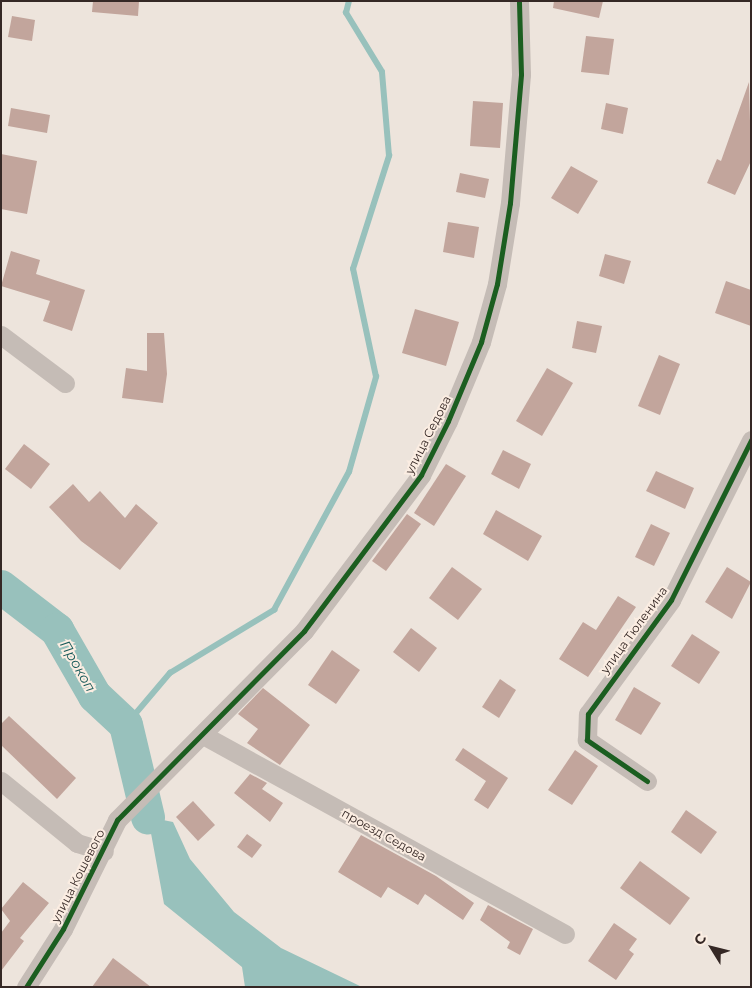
<!DOCTYPE html>
<html>
<head>
<meta charset="utf-8">
<style>
	body { margin:0 }
	#map { position:relative; width:752px; height:988px; overflow:hidden; background:#ede4dc; font-family:Montserrat,sans-serif }
	div>[style] { position:absolute }
	.water>* { inset:0; background:#98c1bc }
	.stream>* { height:5.5px; margin:-2.75px; padding:0 2.75px; transform-origin:2.75px; border-radius:2.75px; background:#98c1bc }
	.river>* { height:34px; margin:-17px; padding:0 17px; transform-origin:17px; border-radius:17px; background:#98c1bc }
	.building>* { inset:0; background:#c2a59c }
	.minor>* { height:19px; margin:-9.5px; padding:0 9.5px; transform-origin:9.5px; border-radius:9.5px; background:#c5bcb6 }
	.cycleway>* { height:5px; margin:-2.5px; padding:0 2.5px; transform-origin:2.5px; border-radius:2.5px; background:#1b5e20 }
	span { translate:-50% -50%; white-space:nowrap; text-align:center; line-height:1.15; -webkit-text-stroke:4px #fbede2; paint-order:stroke }
	.street-label { font-size:12px; color:#352825 }
	.water-label { font-size:14px; color:#175a59; font-style:italic }
	.frame { position:absolute; inset:0; border:2px solid #352825; pointer-events:none }
	.north { position:absolute; left:687px; top:923px; width:50px; height:50px; -webkit-text-stroke:4px #fbede2; paint-order:stroke; rotate:306deg; font-size:14px; font-weight:700; line-height:20px; text-align:center; color:#352825 }
	.north::after { content:''; display:block; margin:auto; width:18px; height:22px; background:#352825; clip-path:polygon(50% 0,100% 100%,50% 72%,0 100%) }
</style>
</head>
<body>
<div id="map">
	<div class="water">
		<div style="clip-path:polygon(148px 817px,173px 822px,190px 859px,234px 912px,281px 948px,362px 987px,245px 987px,242px 967px,164px 904px)"></div>
	</div>
	<div class="stream">
		<div style="left:126px;top:725px;width:68px;rotate:-49.8deg"></div>
		<div style="left:170px;top:673px;width:122px;rotate:-31.2deg"></div>
		<div style="left:274px;top:610px;width:157px;rotate:-61.5deg"></div>
		<div style="left:349px;top:472px;width:99px;rotate:-74.1deg"></div>
		<div style="left:376px;top:377px;width:110px;rotate:-102deg"></div>
		<div style="left:353px;top:269px;width:119px;rotate:-72.3deg"></div>
		<div style="left:389px;top:156px;width:84px;rotate:-94.8deg"></div>
		<div style="left:382px;top:72px;width:69px;rotate:-121.4deg"></div>
		<div style="left:346px;top:13px;width:12px;rotate:-76deg"></div>
	</div>
	<div class="river">
		<div style="left:1px;top:587px;width:71px;rotate:37.5deg"></div>
		<div style="left:57px;top:630px;width:76px;rotate:60.1deg"></div>
		<div style="left:95px;top:696px;width:42px;rotate:43.1deg"></div>
		<div style="left:126px;top:725px;width:95px;rotate:76.6deg"></div>
	</div>
	<div class="building">
		<div style="clip-path:polygon(93px 1px,139px 1px,138px 16px,92px 12px)"></div>
		<div style="clip-path:polygon(554px 1px,603px 1px,599px 18px,553px 8px)"></div>
		<div style="clip-path:polygon(12px 16px,35px 20px,32px 41px,8px 37px)"></div>
		<div style="clip-path:polygon(586px 36px,614px 39px,609px 75px,581px 72px)"></div>
		<div style="clip-path:polygon(749px 82px,751px 161px,735px 195px,707px 183px,717px 159px,721px 161px)"></div>
		<div style="clip-path:polygon(473px 101px,503px 103px,500px 148px,470px 146px)"></div>
		<div style="clip-path:polygon(606px 103px,628px 108px,623px 134px,601px 129px)"></div>
		<div style="clip-path:polygon(11px 108px,50px 115px,47px 133px,8px 126px)"></div>
		<div style="clip-path:polygon(1px 154px,37px 161px,27px 214px,1px 209px)"></div>
		<div style="clip-path:polygon(571px 166px,598px 181px,578px 214px,551px 198px)"></div>
		<div style="clip-path:polygon(460px 173px,489px 179px,485px 198px,456px 192px)"></div>
		<div style="clip-path:polygon(448px 222px,479px 227px,474px 258px,443px 252px)"></div>
		<div style="clip-path:polygon(11px 251px,40px 260px,36px 274px,85px 290px,72px 331px,43px 321px,50px 301px,1px 286px)"></div>
		<div style="clip-path:polygon(605px 254px,631px 261px,624px 284px,599px 276px)"></div>
		<div style="clip-path:polygon(726px 281px,751px 290px,751px 326px,715px 313px)"></div>
		<div style="clip-path:polygon(415px 309px,459px 322px,446px 366px,402px 353px)"></div>
		<div style="clip-path:polygon(577px 321px,602px 326px,596px 353px,572px 348px)"></div>
		<div style="clip-path:polygon(147px 333px,164px 333px,167px 374px,163px 403px,122px 398px,126px 368px,147px 371px)"></div>
		<div style="clip-path:polygon(659px 355px,680px 364px,660px 415px,638px 406px)"></div>
		<div style="clip-path:polygon(547px 368px,573px 383px,542px 436px,516px 421px)"></div>
		<div style="clip-path:polygon(24px 444px,50px 464px,31px 489px,5px 469px)"></div>
		<div style="clip-path:polygon(503px 450px,531px 464px,519px 489px,491px 474px)"></div>
		<div style="clip-path:polygon(446px 464px,466px 476px,434px 526px,414px 513px)"></div>
		<div style="clip-path:polygon(656px 471px,694px 488px,685px 509px,646px 491px)"></div>
		<div style="clip-path:polygon(73px 484px,89px 502px,100px 491px,125px 518px,136px 504px,158px 523px,120px 570px,81px 541px,49px 507px)"></div>
		<div style="clip-path:polygon(496px 510px,542px 536px,528px 561px,483px 534px)"></div>
		<div style="clip-path:polygon(407px 514px,421px 524px,386px 571px,372px 561px)"></div>
		<div style="clip-path:polygon(651px 524px,670px 533px,654px 566px,635px 557px)"></div>
		<div style="clip-path:polygon(452px 567px,482px 589px,458px 620px,429px 598px)"></div>
		<div style="clip-path:polygon(727px 567px,751px 582px,732px 619px,705px 602px)"></div>
		<div style="clip-path:polygon(618px 596px,636px 607px,588px 677px,559px 659px,583px 622px,596px 630px)"></div>
		<div style="clip-path:polygon(411px 628px,437px 648px,419px 672px,393px 652px)"></div>
		<div style="clip-path:polygon(692px 634px,720px 652px,699px 684px,671px 666px)"></div>
		<div style="clip-path:polygon(332px 650px,360px 670px,336px 704px,308px 685px)"></div>
		<div style="clip-path:polygon(500px 679px,516px 690px,499px 718px,482px 707px)"></div>
		<div style="clip-path:polygon(634px 687px,661px 703px,641px 735px,615px 720px)"></div>
		<div style="clip-path:polygon(263px 688px,310px 725px,280px 765px,247px 743px,258px 729px,238px 714px)"></div>
		<div style="clip-path:polygon(9px 716px,76px 778px,57px 799px,1px 745px,1px 724px)"></div>
		<div style="clip-path:polygon(463px 748px,508px 778px,488px 809px,474px 800px,486px 781px,455px 760px)"></div>
		<div style="clip-path:polygon(575px 750px,598px 766px,572px 805px,548px 790px)"></div>
		<div style="clip-path:polygon(250px 774px,267px 783px,262px 789px,283px 803px,270px 822px,234px 793px)"></div>
		<div style="clip-path:polygon(193px 801px,215px 825px,198px 841px,176px 817px)"></div>
		<div style="clip-path:polygon(686px 810px,717px 832px,701px 854px,671px 832px)"></div>
		<div style="clip-path:polygon(247px 834px,262px 845px,252px 858px,237px 847px)"></div>
		<div style="clip-path:polygon(361px 835px,436px 876px,474px 903px,463px 920px,425px 894px,418px 905px,388px 887px,381px 898px,338px 872px)"></div>
		<div style="clip-path:polygon(640px 861px,690px 898px,670px 925px,620px 888px)"></div>
		<div style="clip-path:polygon(23px 882px,49px 903px,20px 938px,24px 941px,1px 971px,1px 933px,10px 921px,1px 909px)"></div>
		<div style="clip-path:polygon(488px 905px,533px 929px,520px 955px,507px 948px,510px 942px,480px 920px)"></div>
		<div style="clip-path:polygon(614px 923px,637px 939px,629px 950px,634px 954px,616px 980px,588px 961px)"></div>
		<div style="clip-path:polygon(113px 958px,151px 987px,92px 987px)"></div>
	</div>
	<div class="minor">
		<div style="left:1px;top:335px;width:80px;rotate:36.9deg"></div>
		<div style="left:203px;top:735px;width:413px;rotate:28.8deg"></div>
		<div style="left:1px;top:781px;width:98px;rotate:39.2deg"></div>
		<div style="left:77px;top:843px;width:28px;rotate:17deg"></div>
		<div style="left:647px;top:781px;width:73px;rotate:-145.7deg"></div>
		<div style="left:587px;top:740px;width:26px;rotate:-88deg"></div>
		<div style="left:588px;top:714px;width:141px;rotate:-53.9deg"></div>
		<div style="left:671px;top:600px;width:179px;rotate:-63.4deg"></div>
		<div style="left:26px;top:987px;width:69px;rotate:-57.5deg"></div>
		<div style="left:63px;top:929px;width:122px;rotate:-63.6deg"></div>
		<div style="left:117px;top:820px;width:266px;rotate:-45.3deg"></div>
		<div style="left:304px;top:631px;width:195px;rotate:-53.1deg"></div>
		<div style="left:421px;top:475px;width:60px;rotate:-63.4deg"></div>
		<div style="left:448px;top:421px;width:86px;rotate:-67.3deg"></div>
		<div style="left:481px;top:342px;width:60px;rotate:-74.6deg"></div>
		<div style="left:497px;top:284px;width:82px;rotate:-80.9deg"></div>
		<div style="left:510px;top:203px;width:129px;rotate:-85.1deg"></div>
		<div style="left:521px;top:74px;width:73px;rotate:-91.6deg"></div>
	</div>
	<div class="cycleway">
		<div style="left:647px;top:781px;width:73px;rotate:-145.7deg"></div>
		<div style="left:587px;top:740px;width:26px;rotate:-88deg"></div>
		<div style="left:588px;top:714px;width:141px;rotate:-53.9deg"></div>
		<div style="left:671px;top:600px;width:179px;rotate:-63.4deg"></div>
		<div style="left:26px;top:987px;width:69px;rotate:-57.5deg"></div>
		<div style="left:63px;top:929px;width:122px;rotate:-63.6deg"></div>
		<div style="left:117px;top:820px;width:266px;rotate:-45.3deg"></div>
		<div style="left:304px;top:631px;width:195px;rotate:-53.1deg"></div>
		<div style="left:421px;top:475px;width:60px;rotate:-63.4deg"></div>
		<div style="left:448px;top:421px;width:86px;rotate:-67.3deg"></div>
		<div style="left:481px;top:342px;width:60px;rotate:-74.6deg"></div>
		<div style="left:497px;top:284px;width:82px;rotate:-80.9deg"></div>
		<div style="left:510px;top:203px;width:129px;rotate:-85.1deg"></div>
		<div style="left:521px;top:74px;width:73px;rotate:-91.6deg"></div>
	</div>
	<div class="street-label">
		<span style="left:428px;top:435px;rotate:-63deg">улица Седова</span>
		<span style="left:634px;top:630px;rotate:-54deg">улица Тюленина</span>
		<span style="left:384px;top:835px;rotate:29deg">проезд Седова</span>
		<span style="left:78px;top:876px;rotate:-63deg">улица Кошевого</span>
	</div>
	<div class="water-label">
		<span style="left:78px;top:666px;rotate:60deg">Прокоп</span>
	</div>
	<div class="frame"></div>
	<div class="north">С</div>
</div>
</body>
</html>
